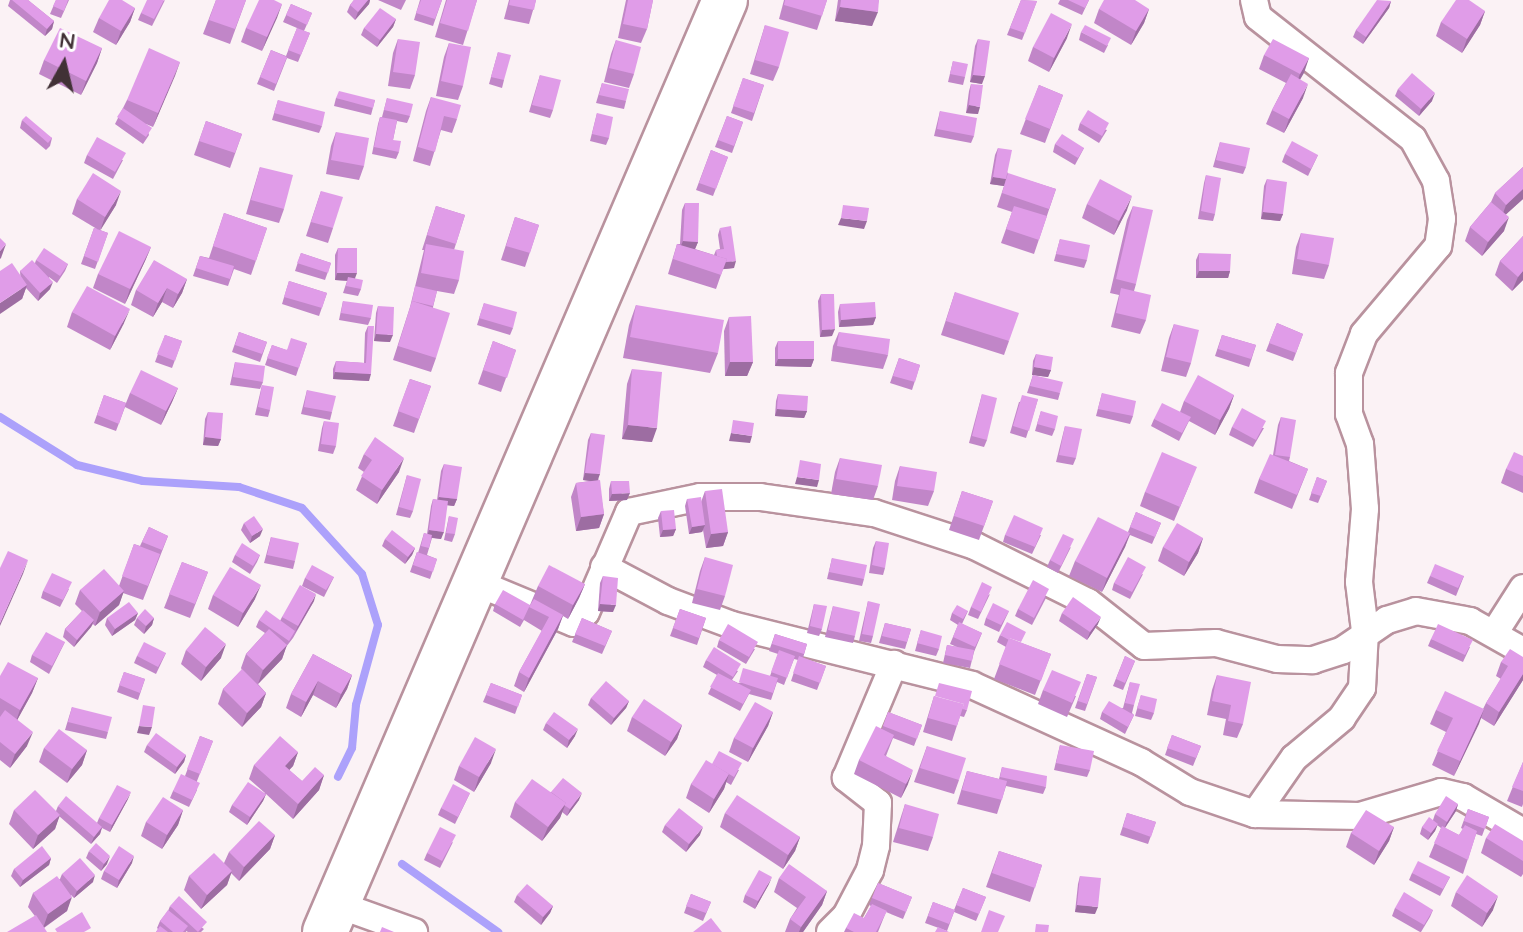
<!DOCTYPE html>
<html>
<head>
<meta charset="utf-8">
<style>
	body { margin:0 }
	#map { position:relative; width:1523px; height:932px; overflow:hidden; background:#fbf2f5; font-family:Quicksand,sans-serif }
	div>[style] { position:absolute }
	.stream>* { height:8px; margin:-4px; padding:0 4px; transform-origin:4px; border-radius:4px; background:#aca1fb }
	.roads { filter:drop-shadow(2px 0 #b9929e) drop-shadow(-2px 0 #b9929e) drop-shadow(0 2px #b9929e) drop-shadow(0 -2px #b9929e) }
	.minor>* { height:26px; margin:-13px; padding:0 13px; transform-origin:13px; border-radius:13px; background:#fff }
	.trunk>* { height:44px; margin:-22px; padding:0 22px; transform-origin:22px; border-radius:22px; background:#fff }
	.wall>* { inset:0; background:#c186c8 }
	.shaded-wall>* { inset:0; background:#9d6da2 }
	.building>* { inset:0; background:#e09ce8 }
	span { translate:-50% -50%; white-space:nowrap; text-align:center; line-height:1.15; -webkit-text-stroke:6px #fff; paint-order:stroke }
	.north { position:absolute; left:24px; top:24px; width:80px; height:80px; -webkit-text-stroke:6px #fff; paint-order:stroke; rotate:8deg; font-size:22px; font-weight:700; line-height:32px; text-align:center; color:#413136 }
	.north::after { content:''; display:block; margin:auto; width:28px; height:36px; background:#413136; clip-path:polygon(50% 0,100% 100%,50% 72%,0 100%) }
</style>
</head>
<body>
<div id="map">
	<div class="stream">
		<div style="left:0;top:417px;width:91px;rotate:31.9deg"></div>
		<div style="left:77px;top:465px;width:68px;rotate:13.6deg"></div>
		<div style="left:143px;top:481px;width:96px;rotate:3.6deg"></div>
		<div style="left:239px;top:487px;width:66px;rotate:18.4deg"></div>
		<div style="left:302px;top:508px;width:89px;rotate:47.7deg"></div>
		<div style="left:362px;top:574px;width:53px;rotate:72.6deg"></div>
		<div style="left:378px;top:625px;width:83px;rotate:105.4deg"></div>
		<div style="left:356px;top:705px;width:43px;rotate:95.3deg"></div>
		<div style="left:352px;top:748px;width:32px;rotate:116deg"></div>
		<div style="left:402px;top:864px;width:118px;rotate:35.3deg"></div>
	</div>
	<div class="roads">
		<div class="minor">
			<div style="left:1254px;top:0;width:17px;rotate:77deg"></div>
			<div style="left:1258px;top:17px;width:197px;rotate:38.2deg"></div>
			<div style="left:1413px;top:139px;width:48px;rotate:61.3deg"></div>
			<div style="left:1436px;top:181px;width:38px;rotate:81deg"></div>
			<div style="left:1442px;top:219px;width:27px;rotate:98deg"></div>
			<div style="left:1438px;top:246px;width:115px;rotate:130.1deg"></div>
			<div style="left:1364px;top:334px;width:42px;rotate:111deg"></div>
			<div style="left:1349px;top:373px;width:41px;rotate:90deg"></div>
			<div style="left:1349px;top:414px;width:32px;rotate:70deg"></div>
			<div style="left:1360px;top:444px;width:65px;rotate:85.6deg"></div>
			<div style="left:1365px;top:509px;width:73px;rotate:94.7deg"></div>
			<div style="left:1359px;top:582px;width:49px;rotate:83deg"></div>
			<div style="left:1365px;top:631px;width:57px;rotate:93deg"></div>
			<div style="left:1362px;top:688px;width:36px;rotate:124deg"></div>
			<div style="left:1342px;top:718px;width:62px;rotate:140.2deg"></div>
			<div style="left:1294px;top:758px;width:68px;rotate:124.9deg"></div>
			<div style="left:604px;top:567px;width:72px;rotate:28deg"></div>
			<div style="left:668px;top:601px;width:68px;rotate:20.6deg"></div>
			<div style="left:732px;top:625px;width:247px;rotate:14deg"></div>
			<div style="left:972px;top:685px;width:186px;rotate:24.5deg"></div>
			<div style="left:1141px;top:762px;width:57px;rotate:31.5deg"></div>
			<div style="left:1190px;top:792px;width:69px;rotate:18.7deg"></div>
			<div style="left:1255px;top:814px;width:105px;rotate:1.1deg"></div>
			<div style="left:1360px;top:816px;width:84px;rotate:-16.5deg"></div>
			<div style="left:1441px;top:792px;width:23px;rotate:13deg"></div>
			<div style="left:1463px;top:797px;width:69px;rotate:30.3deg"></div>
			<div style="left:475px;top:582px;width:107px;rotate:22.5deg"></div>
			<div style="left:574px;top:623px;width:16px;rotate:-43deg"></div>
			<div style="left:586px;top:612px;width:109px;rotate:-66.7deg"></div>
			<div style="left:629px;top:512px;width:73px;rotate:-11.9deg"></div>
			<div style="left:700px;top:497px;width:60px"></div>
			<div style="left:760px;top:497px;width:115px;rotate:8deg"></div>
			<div style="left:874px;top:513px;width:106px;rotate:18.1deg"></div>
			<div style="left:975px;top:546px;width:126px;rotate:26.4deg"></div>
			<div style="left:1088px;top:602px;width:71px;rotate:38.2deg"></div>
			<div style="left:1144px;top:646px;width:72px;rotate:-2.4deg"></div>
			<div style="left:1216px;top:643px;width:63px;rotate:14.7deg"></div>
			<div style="left:1277px;top:659px;width:36px;rotate:2deg"></div>
			<div style="left:1313px;top:660px;width:32px;rotate:-18deg"></div>
			<div style="left:1343px;top:650px;width:53px;rotate:-34.3deg"></div>
			<div style="left:1387px;top:620px;width:30px;rotate:-17deg"></div>
			<div style="left:1416px;top:611px;width:55px;rotate:10.5deg"></div>
			<div style="left:1470px;top:621px;width:61px;rotate:29.5deg"></div>
			<div style="left:1495px;top:632px;width:52px;rotate:-57.5deg"></div>
			<div style="left:336px;top:904px;width:83px;rotate:19.7deg"></div>
			<div style="left:830px;top:932px;width:23px;rotate:-45deg"></div>
			<div style="left:846px;top:916px;width:52px;rotate:-62.4deg"></div>
			<div style="left:870px;top:870px;width:25px;rotate:-76deg"></div>
			<div style="left:876px;top:846px;width:43px;rotate:-87.3deg"></div>
			<div style="left:878px;top:803px;width:41px;rotate:-142deg"></div>
			<div style="left:846px;top:778px;width:124px;rotate:-67.2deg"></div>
		</div>
		<div class="trunk">
			<div style="left:325px;top:932px;width:1014px;rotate:-66.77deg"></div>
		</div>
	</div>
	<div class="wall">
		<div style="clip-path:polygon(10px 0,28px 0,54px 21px,52px 29px,45px 36px,8px 6px)"></div>
		<div style="clip-path:polygon(56px 0,69px 0,61px 18px,50px 14px)"></div>
		<div style="clip-path:polygon(165px 0,152px 26px,138px 20px,141px 13px)"></div>
		<div style="clip-path:polygon(216px 0,246px 0,230px 44px,203px 34px)"></div>
		<div style="clip-path:polygon(354px 0,370px 0,369px 4px,355px 20px,347px 12px,350px 5px)"></div>
		<div style="clip-path:polygon(378px 0,406px 0,401px 10px)"></div>
		<div style="clip-path:polygon(420px 0,442px 0,433px 26px,414px 20px)"></div>
		<div style="clip-path:polygon(446px 0,477px 0,463px 45px,435px 37px)"></div>
		<div style="clip-path:polygon(509px 0,536px 0,529px 24px,504px 19px)"></div>
		<div style="clip-path:polygon(626px 0,653px 0,647px 29px,641px 43px,618px 38px)"></div>
		<div style="clip-path:polygon(784px 0,827px 0,817px 30px,779px 19px)"></div>
		<div style="clip-path:polygon(838px 0,879px 0,872px 26px,835px 21px)"></div>
		<div style="clip-path:polygon(1021px 0,1037px 1px,1022px 40px,1007px 35px)"></div>
		<div style="clip-path:polygon(1060px 0,1089px 0,1082px 15px,1058px 4px)"></div>
		<div style="clip-path:polygon(1391px 1px,1389px 8px,1363px 44px,1353px 37px,1356px 30px)"></div>
		<div style="clip-path:polygon(282px 4px,262px 51px,241px 42px,246px 28px)"></div>
		<div style="clip-path:polygon(291px 4px,312px 13px,304px 31px,310px 33px,298px 62px,287px 58px,274px 91px,257px 84px,271px 50px,286px 56px,297px 28px,283px 22px)"></div>
		<div style="clip-path:polygon(135px 8px,130px 22px,116px 45px,93px 32px,99px 18px)"></div>
		<div style="clip-path:polygon(1099px 9px,1149px 9px,1144px 23px,1131px 45px,1094px 23px)"></div>
		<div style="clip-path:polygon(1485px 11px,1480px 25px,1462px 53px,1436px 36px,1441px 22px)"></div>
		<div style="clip-path:polygon(396px 19px,393px 27px,377px 47px,361px 35px,364px 28px)"></div>
		<div style="clip-path:polygon(765px 25px,779px 67px,773px 81px,750px 74px)"></div>
		<div style="clip-path:polygon(1081px 32px,1108px 45px,1104px 53px,1079px 40px)"></div>
		<div style="clip-path:polygon(1067px 38px,1049px 72px,1028px 61px,1033px 47px)"></div>
		<div style="clip-path:polygon(398px 39px,415px 75px,410px 89px,388px 86px,393px 53px)"></div>
		<div style="clip-path:polygon(978px 39px,982px 84px,970px 82px,975px 46px)"></div>
		<div style="clip-path:polygon(616px 40px,634px 74px,629px 88px,604px 82px,611px 54px)"></div>
		<div style="clip-path:polygon(449px 43px,463px 86px,458px 100px,436px 96px,444px 57px)"></div>
		<div style="clip-path:polygon(102px 48px,97px 63px,81px 95px,39px 74px,44px 60px)"></div>
		<div style="clip-path:polygon(498px 52px,504px 80px,502px 88px,489px 84px)"></div>
		<div style="clip-path:polygon(1264px 55px,1309px 58px,1300px 79px,1303px 98px,1284px 133px,1266px 124px,1272px 110px,1286px 83px,1259px 69px)"></div>
		<div style="clip-path:polygon(953px 61px,965px 77px,963px 85px,948px 82px)"></div>
		<div style="clip-path:polygon(180px 62px,153px 127px,146px 124px,149px 135px,143px 144px,115px 124px,127px 100px)"></div>
		<div style="clip-path:polygon(540px 75px,553px 110px,550px 118px,529px 112px)"></div>
		<div style="clip-path:polygon(743px 78px,764px 85px,752px 121px,731px 113px)"></div>
		<div style="clip-path:polygon(602px 83px,626px 101px,624px 109px,596px 103px)"></div>
		<div style="clip-path:polygon(971px 84px,978px 114px,966px 113px,969px 91px)"></div>
		<div style="clip-path:polygon(1039px 85px,1063px 95px,1045px 143px,1020px 134px)"></div>
		<div style="clip-path:polygon(1398px 89px,1432px 101px,1419px 116px,1395px 96px)"></div>
		<div style="clip-path:polygon(431px 97px,457px 119px,452px 133px,441px 130px,430px 166px,413px 161px,426px 111px)"></div>
		<div style="clip-path:polygon(336px 98px,375px 100px,371px 115px,334px 106px)"></div>
		<div style="clip-path:polygon(387px 98px,410px 116px,407px 123px,397px 121px,393px 140px,399px 152px,396px 159px,372px 154px,378px 124px,380px 117px,382px 117px)"></div>
		<div style="clip-path:polygon(278px 100px,322px 126px,319px 133px,272px 120px)"></div>
		<div style="clip-path:polygon(940px 111px,974px 136px,971px 143px,934px 136px)"></div>
		<div style="clip-path:polygon(597px 113px,609px 138px,606px 145px,590px 141px)"></div>
		<div style="clip-path:polygon(727px 116px,743px 122px,732px 153px,715px 147px)"></div>
		<div style="clip-path:polygon(22px 120px,52px 138px,50px 146px,46px 150px,20px 128px)"></div>
		<div style="clip-path:polygon(206px 121px,242px 134px,230px 168px,194px 155px)"></div>
		<div style="clip-path:polygon(1080px 123px,1107px 130px,1099px 143px,1078px 130px)"></div>
		<div style="clip-path:polygon(336px 132px,364px 166px,359px 180px,326px 174px,331px 146px)"></div>
		<div style="clip-path:polygon(1220px 142px,1246px 167px,1243px 174px,1213px 167px)"></div>
		<div style="clip-path:polygon(1055px 144px,1084px 148px,1075px 165px,1053px 152px)"></div>
		<div style="clip-path:polygon(998px 148px,1008px 174px,1056px 189px,1034px 254px,1001px 243px,1012px 212px,997px 207px,1004px 186px,990px 184px,995px 155px)"></div>
		<div style="clip-path:polygon(711px 150px,728px 157px,713px 196px,696px 190px)"></div>
		<div style="clip-path:polygon(1285px 154px,1318px 155px,1308px 176px,1282px 162px)"></div>
		<div style="clip-path:polygon(87px 155px,123px 160px,113px 179px,84px 163px)"></div>
		<div style="clip-path:polygon(260px 167px,284px 209px,279px 223px,246px 214px)"></div>
		<div style="clip-path:polygon(1523px 167px,1523px 199px,1506px 214px,1504px 231px,1482px 256px,1465px 241px,1470px 227px,1491px 202px,1495px 193px)"></div>
		<div style="clip-path:polygon(1206px 175px,1215px 214px,1213px 221px,1198px 219px,1204px 183px)"></div>
		<div style="clip-path:polygon(1267px 179px,1283px 214px,1280px 221px,1261px 219px,1264px 186px)"></div>
		<div style="clip-path:polygon(321px 191px,333px 228px,328px 243px,306px 236px)"></div>
		<div style="clip-path:polygon(77px 199px,116px 205px,100px 230px,108px 233px,95px 269px,81px 264px,94px 228px,97px 229px,72px 214px)"></div>
		<div style="clip-path:polygon(685px 203px,698px 242px,695px 249px,714px 255px,716px 250px,720px 249px,718px 235px,720px 228px,734px 268px,723px 269px,716px 289px,668px 274px,677px 244px,680px 244px,682px 210px)"></div>
		<div style="clip-path:polygon(1087px 204px,1127px 210px,1114px 235px,1082px 218px)"></div>
		<div style="clip-path:polygon(436px 206px,465px 215px,454px 250px,459px 280px,454px 294px,437px 291px,433px 307px,436px 358px,431px 372px,393px 360px,410px 307px,424px 250px,422px 250px)"></div>
		<div style="clip-path:polygon(1133px 206px,1136px 284px,1134px 291px,1146px 320px,1140px 334px,1111px 327px,1119px 295px,1110px 293px,1127px 220px)"></div>
		<div style="clip-path:polygon(224px 213px,267px 228px,251px 275px,234px 269px,228px 286px,193px 276px,200px 256px,209px 258px)"></div>
		<div style="clip-path:polygon(515px 217px,539px 225px,525px 267px,501px 260px)"></div>
		<div style="clip-path:polygon(1301px 233px,1329px 265px,1324px 279px,1292px 274px,1296px 247px)"></div>
		<div style="clip-path:polygon(1523px 236px,1523px 280px,1512px 291px,1495px 275px,1500px 261px)"></div>
		<div style="clip-path:polygon(1060px 239px,1087px 260px,1084px 268px,1054px 261px)"></div>
		<div style="clip-path:polygon(151px 247px,145px 261px,125px 304px,93px 288px,98px 274px)"></div>
		<div style="clip-path:polygon(338px 248px,361px 289px,358px 296px,343px 293px,347px 281px,335px 280px,335px 255px)"></div>
		<div style="clip-path:polygon(301px 253px,331px 263px,325px 280px,295px 271px)"></div>
		<div style="clip-path:polygon(1199px 253px,1230px 271px,1228px 278px,1196px 278px,1196px 260px)"></div>
		<div style="clip-path:polygon(36px 260px,68px 264px,65px 271px,57px 283px,49px 277px,50px 289px,38px 301px,26px 288px,22px 299px,20px 271px,35px 263px)"></div>
		<div style="clip-path:polygon(187px 279px,182px 293px,173px 308px,162px 302px,153px 317px,131px 305px,136px 290px)"></div>
		<div style="clip-path:polygon(289px 281px,327px 293px,319px 316px,282px 304px)"></div>
		<div style="clip-path:polygon(955px 292px,1009px 341px,1004px 355px,941px 335px)"></div>
		<div style="clip-path:polygon(821px 294px,832px 336px,820px 337px,818px 301px)"></div>
		<div style="clip-path:polygon(343px 301px,371px 318px,368px 325px,339px 320px)"></div>
		<div style="clip-path:polygon(484px 303px,513px 328px,510px 335px,477px 325px)"></div>
		<div style="clip-path:polygon(840px 304px,876px 317px,873px 325px,839px 327px,838px 312px)"></div>
		<div style="clip-path:polygon(636px 305px,718px 353px,710px 373px,623px 358px,629px 325px)"></div>
		<div style="clip-path:polygon(378px 306px,390px 342px,374px 341px,376px 313px)"></div>
		<div style="clip-path:polygon(72px 312px,124px 323px,110px 350px,67px 327px)"></div>
		<div style="clip-path:polygon(729px 317px,753px 362px,747px 376px,725px 376px,724px 331px)"></div>
		<div style="clip-path:polygon(1277px 323px,1303px 334px,1293px 361px,1266px 351px)"></div>
		<div style="clip-path:polygon(1174px 324px,1191px 363px,1186px 377px,1161px 371px,1169px 338px)"></div>
		<div style="clip-path:polygon(368px 326px,369px 381px,333px 379px,333px 369px,336px 361px,364px 363px,365px 333px)"></div>
		<div style="clip-path:polygon(239px 332px,267px 342px,260px 362px,232px 352px)"></div>
		<div style="clip-path:polygon(839px 332px,888px 355px,883px 369px,831px 361px,833px 346px)"></div>
		<div style="clip-path:polygon(165px 335px,182px 341px,172px 368px,155px 362px)"></div>
		<div style="clip-path:polygon(1222px 335px,1256px 345px,1249px 367px,1215px 356px)"></div>
		<div style="clip-path:polygon(493px 341px,516px 350px,501px 392px,478px 384px)"></div>
		<div style="clip-path:polygon(778px 341px,814px 359px,811px 367px,775px 366px,775px 348px)"></div>
		<div style="clip-path:polygon(307px 343px,296px 376px,265px 365px,272px 345px,286px 350px)"></div>
		<div style="clip-path:polygon(1036px 354px,1051px 370px,1048px 377px,1033px 375px,1060px 393px,1058px 400px,1027px 393px,1033px 375px,1032px 375px,1033px 361px)"></div>
		<div style="clip-path:polygon(899px 358px,920px 365px,912px 390px,890px 383px)"></div>
		<div style="clip-path:polygon(235px 362px,263px 382px,260px 389px,230px 385px)"></div>
		<div style="clip-path:polygon(632px 369px,652px 442px,622px 439px,627px 384px)"></div>
		<div style="clip-path:polygon(410px 379px,431px 386px,414px 433px,393px 426px)"></div>
		<div style="clip-path:polygon(262px 385px,270px 410px,268px 417px,255px 415px)"></div>
		<div style="clip-path:polygon(178px 388px,172px 402px,161px 425px,125px 407px,116px 431px,94px 423px,104px 395px,126px 403px,130px 393px)"></div>
		<div style="clip-path:polygon(307px 390px,332px 412px,330px 420px,301px 414px)"></div>
		<div style="clip-path:polygon(1102px 393px,1133px 416px,1130px 424px,1096px 416px)"></div>
		<div style="clip-path:polygon(778px 394px,807px 411px,804px 418px,775px 416px,776px 401px)"></div>
		<div style="clip-path:polygon(982px 394px,987px 440px,984px 447px,969px 443px)"></div>
		<div style="clip-path:polygon(1234px 395px,1229px 409px,1215px 435px,1189px 421px,1179px 441px,1151px 426px,1154px 419px,1180px 412px,1184px 401px)"></div>
		<div style="clip-path:polygon(1038px 399px,1026px 438px,1010px 433px,1019px 402px)"></div>
		<div style="clip-path:polygon(1041px 411px,1055px 429px,1052px 436px,1035px 431px)"></div>
		<div style="clip-path:polygon(208px 412px,221px 439px,218px 446px,203px 445px,205px 419px)"></div>
		<div style="clip-path:polygon(1281px 417px,1290px 457px,1289px 461px,1308px 469px,1292px 509px,1254px 493px,1259px 479px,1273px 455px,1278px 425px)"></div>
		<div style="clip-path:polygon(324px 421px,336px 446px,333px 454px,318px 451px,322px 428px)"></div>
		<div style="clip-path:polygon(1065px 426px,1076px 458px,1073px 465px,1056px 462px)"></div>
		<div style="clip-path:polygon(1232px 427px,1264px 428px,1253px 447px,1229px 435px)"></div>
		<div style="clip-path:polygon(591px 433px,604px 514px,599px 528px,576px 531px,571px 497px,576px 483px,590px 481px,583px 480px,588px 440px)"></div>
		<div style="clip-path:polygon(364px 454px,399px 472px,377px 504px,356px 490px,364px 472px,358px 468px)"></div>
		<div style="clip-path:polygon(1523px 456px,1523px 493px,1501px 483px,1506px 469px)"></div>
		<div style="clip-path:polygon(840px 458px,878px 486px,873px 500px,831px 494px,835px 472px)"></div>
		<div style="clip-path:polygon(444px 464px,457px 499px,454px 506px,447px 505px,441px 539px,432px 538px,427px 555px,437px 559px,430px 579px,410px 572px,417px 552px,418px 553px,424px 533px,427px 534px,431px 506px,433px 499px,437px 500px,441px 471px)"></div>
		<div style="clip-path:polygon(900px 466px,934px 491px,928px 506px,892px 500px,895px 481px)"></div>
		<div style="clip-path:polygon(407px 475px,413px 511px,410px 518px,396px 515px)"></div>
		<div style="clip-path:polygon(1317px 477px,1327px 481px,1318px 503px,1309px 500px)"></div>
		<div style="clip-path:polygon(611px 481px,627px 500px,609px 501px,609px 489px)"></div>
		<div style="clip-path:polygon(1191px 481px,1174px 521px,1140px 506px,1145px 492px)"></div>
		<div style="clip-path:polygon(705px 491px,728px 532px,723px 546px,706px 548px,703px 530px,702px 532px,689px 534px,685px 506px,687px 499px,701px 502px)"></div>
		<div style="clip-path:polygon(962px 491px,993px 501px,979px 540px,949px 530px)"></div>
		<div style="clip-path:polygon(661px 511px,676px 529px,673px 536px,660px 537px,658px 518px)"></div>
		<div style="clip-path:polygon(1136px 512px,1161px 523px,1152px 544px,1130px 535px,1125px 547px,1102px 592px,1069px 576px,1075px 561px,1128px 532px)"></div>
		<div style="clip-path:polygon(449px 516px,455px 534px,452px 542px,444px 540px)"></div>
		<div style="clip-path:polygon(244px 523px,260px 536px,250px 543px,241px 530px)"></div>
		<div style="clip-path:polygon(149px 527px,168px 536px,143px 600px,123px 593px,119px 605px,95px 626px,93px 624px,91px 627px,74px 647px,63px 637px,65px 629px,82px 611px,75px 604px,80px 590px,119px 586px,134px 544px,140px 546px)"></div>
		<div style="clip-path:polygon(1005px 535px,1041px 535px,1032px 554px,1003px 542px)"></div>
		<div style="clip-path:polygon(271px 537px,295px 561px,293px 569px,264px 563px)"></div>
		<div style="clip-path:polygon(1203px 538px,1198px 553px,1184px 576px,1158px 561px,1163px 547px)"></div>
		<div style="clip-path:polygon(385px 539px,415px 548px,412px 555px,405px 564px,382px 546px)"></div>
		<div style="clip-path:polygon(876px 541px,885px 568px,883px 575px,869px 573px,873px 548px)"></div>
		<div style="clip-path:polygon(1071px 547px,1058px 573px,1047px 567px,1050px 560px)"></div>
		<div style="clip-path:polygon(235px 555px,260px 555px,257px 562px,250px 574px,232px 562px)"></div>
		<div style="clip-path:polygon(705px 557px,725px 596px,720px 610px,692px 603px,700px 571px)"></div>
		<div style="clip-path:polygon(832px 558px,864px 579px,862px 586px,827px 579px)"></div>
		<div style="clip-path:polygon(182px 562px,208px 572px,190px 618px,164px 608px)"></div>
		<div style="clip-path:polygon(1143px 574px,1130px 599px,1112px 590px,1114px 583px)"></div>
		<div style="clip-path:polygon(603px 576px,613px 612px,598px 611px,600px 583px)"></div>
		<div style="clip-path:polygon(1430px 576px,1464px 576px,1456px 596px,1427px 583px)"></div>
		<div style="clip-path:polygon(334px 577px,324px 597px,302px 586px,305px 578px)"></div>
		<div style="clip-path:polygon(585px 584px,579px 598px,568px 619px,563px 616px,558px 629px,524px 692px,514px 686px,519px 672px,542px 631px,524px 620px,520px 627px,493px 611px,495px 604px,530px 605px,538px 586px)"></div>
		<div style="clip-path:polygon(69px 589px,60px 607px,41px 598px,43px 591px)"></div>
		<div style="clip-path:polygon(990px 594px,978px 619px,968px 615px,971px 607px)"></div>
		<div style="clip-path:polygon(213px 595px,255px 599px,238px 627px,208px 609px)"></div>
		<div style="clip-path:polygon(1047px 596px,1032px 625px,1015px 616px,1018px 609px)"></div>
		<div style="clip-path:polygon(314px 601px,293px 638px,286px 647px,282px 659px,258px 684px,266px 693px,261px 707px,242px 727px,218px 704px,223px 689px,242px 670px,241px 668px,246px 654px,265px 633px,256px 627px,259px 620px,280px 621px,282px 617px)"></div>
		<div style="clip-path:polygon(868px 601px,873px 636px,871px 643px,859px 641px)"></div>
		<div style="clip-path:polygon(814px 604px,822px 629px,819px 636px,807px 633px)"></div>
		<div style="clip-path:polygon(833px 606px,855px 636px,853px 643px,825px 637px)"></div>
		<div style="clip-path:polygon(680px 609px,706px 618px,697px 645px,670px 636px)"></div>
		<div style="clip-path:polygon(968px 611px,962px 624px,982px 633px,974px 652px,970px 668px,943px 663px,947px 645px,957px 647px,950px 644px,958px 625px,950px 620px,952px 613px)"></div>
		<div style="clip-path:polygon(1009px 611px,999px 632px,984px 625px,986px 618px)"></div>
		<div style="clip-path:polygon(138px 613px,135px 620px,112px 636px,105px 625px,107px 618px)"></div>
		<div style="clip-path:polygon(1062px 613px,1098px 624px,1087px 640px,1059px 621px)"></div>
		<div style="clip-path:polygon(137px 618px,154px 618px,152px 625px,144px 634px,134px 625px)"></div>
		<div style="clip-path:polygon(582px 618px,612px 631px,602px 654px,572px 642px)"></div>
		<div style="clip-path:polygon(885px 623px,911px 629px,905px 649px,879px 643px)"></div>
		<div style="clip-path:polygon(921px 630px,939px 649px,936px 656px,915px 651px)"></div>
		<div style="clip-path:polygon(775px 634px,807px 644px,803px 658px,826px 666px,817px 690px,791px 681px,798px 660px,794px 659px,784px 685px,777px 682px,771px 700px,749px 694px,740px 711px,708px 694px,717px 675px,703px 667px,706px 660px,738px 671px,732px 680px,738px 683px,770px 676px,778px 654px,769px 651px)"></div>
		<div style="clip-path:polygon(1000px 635px,1051px 654px,1035px 695px,994px 679px,1006px 647px,997px 642px)"></div>
		<div style="clip-path:polygon(1431px 639px,1470px 647px,1463px 662px,1428px 646px)"></div>
		<div style="clip-path:polygon(719px 640px,755px 649px,746px 664px,717px 647px)"></div>
		<div style="clip-path:polygon(65px 642px,49px 674px,30px 662px,32px 655px)"></div>
		<div style="clip-path:polygon(186px 650px,221px 658px,201px 681px,181px 664px)"></div>
		<div style="clip-path:polygon(166px 653px,156px 674px,134px 663px,137px 656px)"></div>
		<div style="clip-path:polygon(313px 654px,352px 675px,347px 689px,336px 708px,313px 695px,301px 717px,286px 708px,291px 694px)"></div>
		<div style="clip-path:polygon(1125px 656px,1135px 661px,1123px 690px,1113px 686px)"></div>
		<div style="clip-path:polygon(1523px 657px,1523px 680px,1494px 726px,1481px 718px,1454px 776px,1432px 765px,1446px 732px,1430px 724px,1436px 710px,1483px 709px,1486px 703px,1501px 679px,1496px 676px,1501px 662px)"></div>
		<div style="clip-path:polygon(124px 672px,145px 679px,138px 700px,117px 692px)"></div>
		<div style="clip-path:polygon(1087px 674px,1097px 677px,1085px 711px,1075px 708px)"></div>
		<div style="clip-path:polygon(1217px 675px,1243px 724px,1237px 738px,1223px 735px,1226px 719px,1207px 715px,1212px 690px)"></div>
		<div style="clip-path:polygon(0 676px,38px 678px,32px 693px,17px 720px,27px 746px,10px 768px,0 760px)"></div>
		<div style="clip-path:polygon(1130px 682px,1134px 705px,1132px 713px,1134px 715px,1125px 734px,1100px 719px,1102px 712px,1123px 708px)"></div>
		<div style="clip-path:polygon(491px 683px,522px 695px,515px 714px,483px 702px)"></div>
		<div style="clip-path:polygon(1043px 690px,1076px 696px,1067px 717px,1038px 704px)"></div>
		<div style="clip-path:polygon(1141px 695px,1154px 713px,1151px 720px,1135px 716px)"></div>
		<div style="clip-path:polygon(934px 696px,967px 710px,964px 717px,960px 716px,952px 741px,923px 732px)"></div>
		<div style="clip-path:polygon(591px 698px,629px 701px,626px 708px,611px 725px,588px 705px)"></div>
		<div style="clip-path:polygon(72px 707px,108px 732px,106px 739px,65px 730px)"></div>
		<div style="clip-path:polygon(773px 712px,768px 726px,748px 762px,729px 752px,734px 738px)"></div>
		<div style="clip-path:polygon(888px 712px,922px 725px,914px 746px,893px 738px,886px 756px,908px 784px,901px 798px,854px 774px,859px 760px,882px 729px)"></div>
		<div style="clip-path:polygon(632px 717px,682px 725px,677px 739px,665px 756px,627px 731px)"></div>
		<div style="clip-path:polygon(546px 723px,575px 736px,567px 748px,543px 730px)"></div>
		<div style="clip-path:polygon(1172px 735px,1201px 746px,1193px 766px,1165px 755px)"></div>
		<div style="clip-path:polygon(200px 736px,213px 741px,197px 781px,197px 790px,189px 807px,170px 798px,173px 791px,185px 776px)"></div>
		<div style="clip-path:polygon(147px 745px,186px 755px,184px 762px,175px 774px,144px 752px)"></div>
		<div style="clip-path:polygon(1060px 745px,1090px 770px,1087px 777px,1054px 770px)"></div>
		<div style="clip-path:polygon(927px 746px,959px 780px,954px 794px,914px 782px)"></div>
		<div style="clip-path:polygon(44px 748px,87px 750px,82px 765px,67px 783px,39px 762px)"></div>
		<div style="clip-path:polygon(298px 752px,293px 766px,289px 770px,302px 781px,324px 775px,319px 790px,293px 819px,266px 794px,263px 801px,247px 825px,229px 812px,232px 805px,265px 793px,249px 779px,254px 765px)"></div>
		<div style="clip-path:polygon(1523px 762px,1523px 804px,1522px 807px,1507px 801px)"></div>
		<div style="clip-path:polygon(491px 763px,474px 792px,454px 780px,459px 766px)"></div>
		<div style="clip-path:polygon(712px 764px,739px 770px,731px 785px,726px 782px,724px 789px,709px 813px,686px 798px,691px 784px)"></div>
		<div style="clip-path:polygon(1002px 767px,1046px 787px,1043px 794px,1006px 786px,997px 814px,957px 804px,967px 771px,999px 779px)"></div>
		<div style="clip-path:polygon(551px 792px,579px 800px,567px 816px,562px 812px,560px 818px,542px 841px,510px 817px,515px 802px)"></div>
		<div style="clip-path:polygon(470px 793px,455px 824px,438px 815px,441px 808px)"></div>
		<div style="clip-path:polygon(128px 799px,110px 832px,102px 828px,100px 834px,91px 844px,59px 816px,55px 829px,33px 849px,9px 824px,14px 810px,56px 811px,58px 806px,97px 823px,99px 818px)"></div>
		<div style="clip-path:polygon(905px 804px,933px 837px,928px 851px,893px 842px)"></div>
		<div style="clip-path:polygon(1458px 804px,1456px 811px,1445px 828px,1459px 835px,1463px 829px,1461px 828px,1468px 809px,1489px 817px,1482px 836px,1476px 834px,1463px 874px,1429px 857px,1441px 828px,1437px 825px,1435px 831px,1428px 840px,1420px 834px,1422px 827px,1433px 820px,1435px 814px)"></div>
		<div style="clip-path:polygon(183px 810px,178px 825px,162px 849px,141px 836px,146px 822px)"></div>
		<div style="clip-path:polygon(725px 813px,800px 837px,795px 851px,783px 869px,720px 827px)"></div>
		<div style="clip-path:polygon(1127px 813px,1156px 822px,1148px 844px,1120px 835px)"></div>
		<div style="clip-path:polygon(665px 825px,700px 835px,686px 852px,662px 832px)"></div>
		<div style="clip-path:polygon(1394px 827px,1389px 841px,1374px 865px,1346px 847px,1351px 833px)"></div>
		<div style="clip-path:polygon(275px 835px,270px 849px,239px 881px,231px 873px,227px 885px,201px 909px,184px 890px,189px 876px,224px 863px,229px 852px)"></div>
		<div style="clip-path:polygon(1486px 838px,1523px 841px,1523px 874px,1521px 877px,1481px 853px)"></div>
		<div style="clip-path:polygon(453px 842px,440px 868px,424px 860px,427px 853px)"></div>
		<div style="clip-path:polygon(89px 851px,107px 864px,101px 871px,86px 858px)"></div>
		<div style="clip-path:polygon(999px 851px,1042px 865px,1030px 902px,986px 887px)"></div>
		<div style="clip-path:polygon(51px 858px,49px 865px,20px 887px,11px 876px,14px 869px)"></div>
		<div style="clip-path:polygon(132px 863px,117px 888px,101px 879px,104px 871px)"></div>
		<div style="clip-path:polygon(1412px 873px,1450px 877px,1440px 896px,1409px 880px)"></div>
		<div style="clip-path:polygon(62px 874px,93px 882px,74px 898px,71px 895px,67px 911px,44px 928px,28px 907px,33px 893px,60px 879px)"></div>
		<div style="clip-path:polygon(1080px 876px,1095px 914px,1075px 912px,1078px 884px)"></div>
		<div style="clip-path:polygon(779px 878px,827px 891px,822px 905px,803px 932px,785px 932px,790px 919px,797px 908px,774px 892px)"></div>
		<div style="clip-path:polygon(878px 883px,912px 897px,903px 919px,886px 912px,878px 932px,844px 932px,846px 928px,864px 918px,871px 906px,869px 905px)"></div>
		<div style="clip-path:polygon(769px 884px,755px 909px,743px 902px,745px 895px)"></div>
		<div style="clip-path:polygon(963px 888px,986px 897px,976px 921px,954px 912px,947px 931px,925px 923px,933px 902px,954px 910px)"></div>
		<div style="clip-path:polygon(1456px 892px,1493px 910px,1482px 927px,1451px 906px)"></div>
		<div style="clip-path:polygon(691px 894px,711px 902px,703px 921px,684px 913px)"></div>
		<div style="clip-path:polygon(517px 895px,553px 906px,550px 913px,541px 925px,514px 902px)"></div>
		<div style="clip-path:polygon(170px 906px,204px 929px,201px 932px,188px 932px,186px 931px,186px 932px,156px 932px,158px 929px,157px 928px,160px 921px,168px 911px)"></div>
		<div style="clip-path:polygon(1395px 908px,1433px 910px,1430px 917px,1421px 932px,1420px 932px,1392px 916px)"></div>
	</div>
	<div class="shaded-wall">
		<div style="clip-path:polygon(368px 0,370px 0,369px 4px,355px 20px,358px 12px)"></div>
		<div style="clip-path:polygon(1391px 1px,1389px 8px,1363px 44px,1366px 37px)"></div>
		<div style="clip-path:polygon(282px 4px,277px 18px,262px 51px,267px 37px)"></div>
		<div style="clip-path:polygon(840px 7px,878px 12px,872px 26px,835px 21px)"></div>
		<div style="clip-path:polygon(135px 8px,130px 22px,116px 45px,121px 31px)"></div>
		<div style="clip-path:polygon(1149px 9px,1144px 23px,1131px 45px,1136px 31px)"></div>
		<div style="clip-path:polygon(1485px 11px,1480px 25px,1462px 53px,1467px 39px)"></div>
		<div style="clip-path:polygon(396px 19px,393px 27px,377px 47px,380px 40px)"></div>
		<div style="clip-path:polygon(54px 21px,52px 29px,45px 36px,47px 29px)"></div>
		<div style="clip-path:polygon(1072px 24px,1067px 38px,1049px 72px,1054px 58px)"></div>
		<div style="clip-path:polygon(102px 48px,97px 63px,81px 95px,86px 81px)"></div>
		<div style="clip-path:polygon(1309px 58px,1304px 73px,1295px 88px,1300px 74px)"></div>
		<div style="clip-path:polygon(180px 62px,175px 76px,153px 127px,158px 113px)"></div>
		<div style="clip-path:polygon(973px 75px,985px 76px,982px 84px,970px 82px)"></div>
		<div style="clip-path:polygon(1308px 84px,1303px 98px,1284px 133px,1289px 119px)"></div>
		<div style="clip-path:polygon(1435px 93px,1432px 101px,1419px 116px,1421px 109px)"></div>
		<div style="clip-path:polygon(969px 105px,980px 107px,978px 114px,966px 113px)"></div>
		<div style="clip-path:polygon(993px 177px,1006px 179px,1004px 186px,990px 184px)"></div>
		<div style="clip-path:polygon(1523px 189px,1523px 199px,1501px 219px,1506px 205px)"></div>
		<div style="clip-path:polygon(121px 191px,116px 205px,100px 231px,105px 217px)"></div>
		<div style="clip-path:polygon(1132px 196px,1127px 210px,1114px 235px,1119px 221px)"></div>
		<div style="clip-path:polygon(1263px 212px,1283px 214px,1280px 221px,1261px 219px)"></div>
		<div style="clip-path:polygon(1509px 217px,1504px 231px,1482px 256px,1488px 242px)"></div>
		<div style="clip-path:polygon(841px 218px,867px 221px,864px 229px,838px 225px)"></div>
		<div style="clip-path:polygon(683px 241px,698px 242px,695px 249px,680px 248px)"></div>
		<div style="clip-path:polygon(6px 244px,1px 258px,0 259px,0 251px)"></div>
		<div style="clip-path:polygon(151px 247px,145px 261px,125px 304px,130px 289px)"></div>
		<div style="clip-path:polygon(736px 261px,734px 268px,716px 270px,719px 263px)"></div>
		<div style="clip-path:polygon(1199px 271px,1230px 271px,1228px 278px,1196px 278px)"></div>
		<div style="clip-path:polygon(1523px 271px,1523px 280px,1512px 291px,1518px 277px)"></div>
		<div style="clip-path:polygon(337px 273px,357px 273px,354px 281px,335px 280px)"></div>
		<div style="clip-path:polygon(187px 279px,182px 293px,173px 308px,178px 294px)"></div>
		<div style="clip-path:polygon(53px 282px,50px 289px,38px 301px,40px 293px)"></div>
		<div style="clip-path:polygon(27px 285px,22px 299px,0 314px,0 303px)"></div>
		<div style="clip-path:polygon(167px 288px,162px 302px,153px 317px,158px 303px)"></div>
		<div style="clip-path:polygon(130px 309px,124px 323px,110px 350px,115px 336px)"></div>
		<div style="clip-path:polygon(876px 317px,873px 325px,839px 327px,841px 320px)"></div>
		<div style="clip-path:polygon(835px 329px,832px 336px,820px 337px,822px 330px)"></div>
		<div style="clip-path:polygon(376px 334px,393px 335px,390px 342px,374px 341px)"></div>
		<div style="clip-path:polygon(778px 359px,814px 359px,811px 367px,775px 366px)"></div>
		<div style="clip-path:polygon(730px 362px,753px 362px,747px 376px,725px 376px)"></div>
		<div style="clip-path:polygon(1034px 367px,1051px 370px,1048px 377px,1032px 375px)"></div>
		<div style="clip-path:polygon(335px 372px,371px 374px,369px 381px,333px 379px)"></div>
		<div style="clip-path:polygon(178px 388px,172px 402px,161px 425px,166px 411px)"></div>
		<div style="clip-path:polygon(1234px 395px,1229px 409px,1215px 435px,1220px 420px)"></div>
		<div style="clip-path:polygon(777px 409px,807px 411px,804px 418px,775px 416px)"></div>
		<div style="clip-path:polygon(628px 425px,657px 428px,652px 442px,622px 439px)"></div>
		<div style="clip-path:polygon(731px 433px,752px 436px,750px 443px,729px 441px)"></div>
		<div style="clip-path:polygon(205px 437px,221px 439px,218px 446px,203px 445px)"></div>
		<div style="clip-path:polygon(404px 458px,399px 472px,377px 504px,382px 490px)"></div>
		<div style="clip-path:polygon(585px 473px,600px 474px,597px 482px,583px 480px)"></div>
		<div style="clip-path:polygon(797px 477px,819px 480px,817px 487px,795px 484px)"></div>
		<div style="clip-path:polygon(630px 493px,627px 500px,609px 501px,612px 494px)"></div>
		<div style="clip-path:polygon(439px 497px,457px 499px,454px 506px,436px 504px)"></div>
		<div style="clip-path:polygon(604px 514px,599px 528px,576px 531px,581px 517px)"></div>
		<div style="clip-path:polygon(705px 525px,702px 532px,689px 534px,692px 527px)"></div>
		<div style="clip-path:polygon(263px 529px,260px 536px,250px 543px,252px 536px)"></div>
		<div style="clip-path:polygon(676px 529px,673px 536px,660px 537px,663px 530px)"></div>
		<div style="clip-path:polygon(429px 530px,444px 532px,441px 539px,427px 537px)"></div>
		<div style="clip-path:polygon(728px 532px,723px 546px,706px 548px,711px 534px)"></div>
		<div style="clip-path:polygon(1130px 533px,1125px 547px,1102px 592px,1107px 578px)"></div>
		<div style="clip-path:polygon(1203px 538px,1198px 553px,1184px 576px,1189px 562px)"></div>
		<div style="clip-path:polygon(415px 548px,412px 555px,405px 564px,408px 557px)"></div>
		<div style="clip-path:polygon(28px 560px,23px 574px,0 626px,0 623px)"></div>
		<div style="clip-path:polygon(585px 584px,579px 598px,568px 619px,573px 605px)"></div>
		<div style="clip-path:polygon(261px 585px,255px 599px,238px 627px,243px 613px)"></div>
		<div style="clip-path:polygon(124px 591px,119px 605px,95px 626px,100px 612px)"></div>
		<div style="clip-path:polygon(316px 594px,314px 601px,295px 633px,298px 626px)"></div>
		<div style="clip-path:polygon(600px 604px,616px 605px,613px 612px,598px 611px)"></div>
		<div style="clip-path:polygon(138px 613px,135px 620px,112px 636px,115px 629px)"></div>
		<div style="clip-path:polygon(563px 615px,558px 629px,524px 692px,529px 678px)"></div>
		<div style="clip-path:polygon(1101px 617px,1098px 624px,1087px 640px,1090px 632px)"></div>
		<div style="clip-path:polygon(154px 618px,152px 625px,144px 634px,146px 626px)"></div>
		<div style="clip-path:polygon(94px 620px,91px 627px,74px 647px,77px 640px)"></div>
		<div style="clip-path:polygon(226px 644px,221px 658px,201px 681px,206px 667px)"></div>
		<div style="clip-path:polygon(287px 645px,282px 659px,258px 684px,263px 670px)"></div>
		<div style="clip-path:polygon(1523px 674px,1523px 680px,1494px 726px,1499px 712px)"></div>
		<div style="clip-path:polygon(352px 675px,347px 689px,336px 708px,341px 694px)"></div>
		<div style="clip-path:polygon(38px 678px,32px 693px,15px 724px,20px 710px)"></div>
		<div style="clip-path:polygon(318px 681px,313px 695px,301px 717px,306px 702px)"></div>
		<div style="clip-path:polygon(266px 693px,261px 707px,242px 727px,247px 713px)"></div>
		<div style="clip-path:polygon(629px 701px,626px 708px,611px 725px,614px 718px)"></div>
		<div style="clip-path:polygon(1484px 709px,1479px 724px,1454px 776px,1460px 761px)"></div>
		<div style="clip-path:polygon(773px 712px,768px 726px,748px 762px,753px 748px)"></div>
		<div style="clip-path:polygon(682px 725px,677px 739px,665px 756px,671px 742px)"></div>
		<div style="clip-path:polygon(139px 726px,152px 727px,149px 735px,137px 733px)"></div>
		<div style="clip-path:polygon(578px 729px,575px 736px,567px 748px,569px 740px)"></div>
		<div style="clip-path:polygon(33px 732px,27px 746px,10px 768px,15px 754px)"></div>
		<div style="clip-path:polygon(496px 749px,491px 763px,474px 792px,479px 777px)"></div>
		<div style="clip-path:polygon(87px 750px,82px 765px,67px 783px,72px 769px)"></div>
		<div style="clip-path:polygon(298px 752px,293px 766px,280px 780px,285px 766px)"></div>
		<div style="clip-path:polygon(186px 755px,184px 762px,175px 774px,177px 767px)"></div>
		<div style="clip-path:polygon(913px 770px,908px 784px,901px 798px,906px 784px)"></div>
		<div style="clip-path:polygon(729px 774px,724px 789px,709px 813px,714px 799px)"></div>
		<div style="clip-path:polygon(324px 775px,319px 790px,293px 819px,298px 804px)"></div>
		<div style="clip-path:polygon(131px 792px,128px 799px,110px 832px,112px 825px)"></div>
		<div style="clip-path:polygon(582px 793px,579px 800px,567px 816px,570px 809px)"></div>
		<div style="clip-path:polygon(266px 794px,263px 801px,247px 825px,250px 817px)"></div>
		<div style="clip-path:polygon(566px 803px,560px 818px,542px 841px,548px 827px)"></div>
		<div style="clip-path:polygon(1458px 804px,1456px 811px,1444px 829px,1447px 822px)"></div>
		<div style="clip-path:polygon(183px 810px,178px 825px,162px 849px,167px 835px)"></div>
		<div style="clip-path:polygon(60px 815px,55px 829px,33px 849px,38px 835px)"></div>
		<div style="clip-path:polygon(1438px 824px,1435px 831px,1428px 840px,1431px 833px)"></div>
		<div style="clip-path:polygon(102px 827px,100px 834px,91px 844px,94px 837px)"></div>
		<div style="clip-path:polygon(703px 827px,700px 835px,686px 852px,689px 844px)"></div>
		<div style="clip-path:polygon(1394px 827px,1389px 841px,1374px 865px,1379px 851px)"></div>
		<div style="clip-path:polygon(275px 835px,270px 849px,239px 881px,244px 867px)"></div>
		<div style="clip-path:polygon(800px 837px,795px 851px,783px 869px,788px 855px)"></div>
		<div style="clip-path:polygon(110px 856px,107px 864px,101px 871px,104px 864px)"></div>
		<div style="clip-path:polygon(134px 856px,132px 863px,117px 888px,119px 880px)"></div>
		<div style="clip-path:polygon(51px 858px,49px 865px,20px 887px,23px 880px)"></div>
		<div style="clip-path:polygon(232px 871px,227px 885px,201px 909px,207px 895px)"></div>
		<div style="clip-path:polygon(95px 875px,93px 882px,74px 898px,77px 891px)"></div>
		<div style="clip-path:polygon(772px 877px,769px 884px,755px 909px,758px 901px)"></div>
		<div style="clip-path:polygon(827px 891px,822px 905px,803px 932px,799px 932px,801px 927px)"></div>
		<div style="clip-path:polygon(1498px 896px,1493px 910px,1482px 927px,1487px 913px)"></div>
		<div style="clip-path:polygon(72px 897px,67px 911px,43px 928px,48px 914px)"></div>
		<div style="clip-path:polygon(1077px 905px,1098px 907px,1095px 914px,1075px 912px)"></div>
		<div style="clip-path:polygon(553px 906px,550px 913px,541px 925px,543px 917px)"></div>
	</div>
	<div class="building">
		<div style="clip-path:polygon(12px 0,28px 0,54px 21px,47px 29px)"></div>
		<div style="clip-path:polygon(56px 0,68px 0,64px 11px,53px 6px)"></div>
		<div style="clip-path:polygon(109px 0,122px 0,135px 8px,121px 31px,99px 18px)"></div>
		<div style="clip-path:polygon(147px 0,164px 0,154px 19px,141px 13px)"></div>
		<div style="clip-path:polygon(216px 0,246px 0,235px 29px,209px 20px)"></div>
		<div style="clip-path:polygon(259px 0,274px 0,282px 4px,267px 37px,246px 28px)"></div>
		<div style="clip-path:polygon(354px 0,368px 0,358px 12px,350px 5px)"></div>
		<div style="clip-path:polygon(421px 0,442px 0,435px 19px,416px 13px)"></div>
		<div style="clip-path:polygon(447px 0,477px 0,468px 31px,440px 23px)"></div>
		<div style="clip-path:polygon(510px 0,536px 0,534px 10px,509px 5px)"></div>
		<div style="clip-path:polygon(628px 0,653px 0,647px 29px,623px 24px)"></div>
		<div style="clip-path:polygon(785px 0,827px 0,822px 16px,784px 5px)"></div>
		<div style="clip-path:polygon(841px 0,879px 0,878px 12px,840px 7px)"></div>
		<div style="clip-path:polygon(1021px 0,1037px 1px,1025px 33px,1010px 28px)"></div>
		<div style="clip-path:polygon(1068px 0,1089px 0,1085px 8px)"></div>
		<div style="clip-path:polygon(1104px 0,1135px 0,1149px 9px,1136px 31px,1099px 9px)"></div>
		<div style="clip-path:polygon(1377px 0,1391px 1px,1366px 37px,1356px 30px)"></div>
		<div style="clip-path:polygon(1456px 0,1469px 0,1485px 11px,1467px 39px,1441px 22px)"></div>
		<div style="clip-path:polygon(291px 4px,312px 13px,307px 25px,286px 15px)"></div>
		<div style="clip-path:polygon(380px 8px,396px 19px,380px 40px,364px 28px)"></div>
		<div style="clip-path:polygon(1051px 13px,1072px 24px,1054px 58px,1033px 47px)"></div>
		<div style="clip-path:polygon(765px 25px,789px 32px,779px 67px,755px 60px)"></div>
		<div style="clip-path:polygon(1085px 25px,1111px 38px,1107px 46px,1081px 32px)"></div>
		<div style="clip-path:polygon(60px 28px,102px 48px,86px 81px,44px 60px)"></div>
		<div style="clip-path:polygon(297px 28px,310px 33px,301px 55px,288px 50px)"></div>
		<div style="clip-path:polygon(398px 39px,420px 42px,415px 75px,393px 72px)"></div>
		<div style="clip-path:polygon(978px 39px,990px 41px,985px 76px,973px 75px)"></div>
		<div style="clip-path:polygon(1273px 39px,1309px 58px,1300px 74px,1264px 55px)"></div>
		<div style="clip-path:polygon(616px 40px,641px 47px,634px 74px,609px 68px)"></div>
		<div style="clip-path:polygon(449px 43px,471px 47px,463px 86px,441px 81px)"></div>
		<div style="clip-path:polygon(149px 48px,180px 62px,158px 113px,127px 100px)"></div>
		<div style="clip-path:polygon(271px 50px,287px 57px,276px 84px,260px 77px)"></div>
		<div style="clip-path:polygon(498px 52px,511px 55px,504px 80px,491px 77px)"></div>
		<div style="clip-path:polygon(953px 61px,968px 64px,965px 77px,950px 74px)"></div>
		<div style="clip-path:polygon(1412px 73px,1435px 93px,1421px 109px,1398px 89px)"></div>
		<div style="clip-path:polygon(1291px 74px,1308px 84px,1289px 119px,1272px 110px)"></div>
		<div style="clip-path:polygon(540px 75px,561px 80px,553px 110px,532px 105px)"></div>
		<div style="clip-path:polygon(743px 78px,764px 85px,754px 113px,733px 106px)"></div>
		<div style="clip-path:polygon(602px 83px,629px 89px,626px 101px,599px 95px)"></div>
		<div style="clip-path:polygon(971px 84px,983px 85px,980px 107px,969px 105px)"></div>
		<div style="clip-path:polygon(1039px 85px,1063px 95px,1050px 129px,1025px 119px)"></div>
		<div style="clip-path:polygon(339px 91px,375px 100px,373px 108px,336px 98px)"></div>
		<div style="clip-path:polygon(431px 97px,461px 105px,457px 119px,444px 116px,435px 152px,418px 147px)"></div>
		<div style="clip-path:polygon(387px 98px,413px 104px,410px 116px,384px 110px)"></div>
		<div style="clip-path:polygon(278px 100px,325px 112px,322px 126px,274px 113px)"></div>
		<div style="clip-path:polygon(123px 108px,152px 128px,146px 137px,117px 117px)"></div>
		<div style="clip-path:polygon(1088px 110px,1109px 123px,1102px 136px,1080px 123px)"></div>
		<div style="clip-path:polygon(940px 111px,977px 118px,974px 136px,937px 129px)"></div>
		<div style="clip-path:polygon(597px 113px,613px 117px,609px 138px,592px 134px)"></div>
		<div style="clip-path:polygon(26px 116px,52px 138px,48px 143px,22px 120px)"></div>
		<div style="clip-path:polygon(727px 116px,743px 122px,734px 146px,718px 140px)"></div>
		<div style="clip-path:polygon(380px 117px,397px 120px,393px 140px,401px 141px,399px 152px,374px 147px)"></div>
		<div style="clip-path:polygon(206px 121px,242px 134px,235px 153px,199px 141px)"></div>
		<div style="clip-path:polygon(336px 132px,369px 138px,364px 166px,331px 160px)"></div>
		<div style="clip-path:polygon(1062px 134px,1084px 148px,1078px 158px,1055px 144px)"></div>
		<div style="clip-path:polygon(97px 137px,126px 153px,115px 172px,87px 155px)"></div>
		<div style="clip-path:polygon(1292px 141px,1318px 155px,1311px 169px,1285px 154px)"></div>
		<div style="clip-path:polygon(1220px 142px,1250px 148px,1246px 167px,1216px 160px)"></div>
		<div style="clip-path:polygon(998px 148px,1012px 150px,1006px 179px,993px 177px)"></div>
		<div style="clip-path:polygon(711px 150px,728px 157px,716px 189px,699px 183px)"></div>
		<div style="clip-path:polygon(260px 167px,293px 175px,284px 209px,251px 200px)"></div>
		<div style="clip-path:polygon(1523px 167px,1523px 189px,1506px 205px,1495px 193px)"></div>
		<div style="clip-path:polygon(93px 173px,121px 191px,105px 217px,77px 199px)"></div>
		<div style="clip-path:polygon(1008px 173px,1056px 189px,1049px 209px,1002px 193px)"></div>
		<div style="clip-path:polygon(1206px 175px,1221px 178px,1215px 214px,1201px 211px)"></div>
		<div style="clip-path:polygon(1100px 179px,1132px 196px,1119px 221px,1087px 204px)"></div>
		<div style="clip-path:polygon(1267px 179px,1287px 182px,1283px 214px,1263px 212px)"></div>
		<div style="clip-path:polygon(321px 191px,343px 197px,333px 228px,311px 222px)"></div>
		<div style="clip-path:polygon(1491px 202px,1509px 217px,1488px 242px,1470px 227px)"></div>
		<div style="clip-path:polygon(685px 203px,699px 203px,698px 242px,683px 241px)"></div>
		<div style="clip-path:polygon(843px 205px,869px 208px,867px 221px,841px 218px)"></div>
		<div style="clip-path:polygon(436px 206px,465px 215px,456px 244px,427px 235px)"></div>
		<div style="clip-path:polygon(1014px 206px,1047px 216px,1039px 240px,1006px 229px)"></div>
		<div style="clip-path:polygon(1133px 206px,1153px 210px,1136px 284px,1116px 279px)"></div>
		<div style="clip-path:polygon(224px 213px,267px 228px,256px 261px,213px 246px)"></div>
		<div style="clip-path:polygon(515px 217px,539px 225px,530px 253px,506px 246px)"></div>
		<div style="clip-path:polygon(731px 226px,736px 261px,726px 262px,727px 259px,717px 256px,716px 250px,724px 249px,720px 228px)"></div>
		<div style="clip-path:polygon(94px 228px,108px 233px,98px 262px,84px 256px)"></div>
		<div style="clip-path:polygon(119px 231px,151px 247px,130px 289px,98px 274px)"></div>
		<div style="clip-path:polygon(1301px 233px,1334px 238px,1329px 265px,1297px 259px)"></div>
		<div style="clip-path:polygon(1523px 236px,1523px 271px,1518px 277px,1500px 261px)"></div>
		<div style="clip-path:polygon(0 238px,6px 244px,0 251px)"></div>
		<div style="clip-path:polygon(1060px 239px,1090px 245px,1087px 260px,1056px 254px)"></div>
		<div style="clip-path:polygon(426px 244px,464px 251px,459px 280px,421px 273px)"></div>
		<div style="clip-path:polygon(677px 244px,727px 259px,721px 275px,673px 259px)"></div>
		<div style="clip-path:polygon(44px 248px,68px 264px,60px 276px,36px 260px)"></div>
		<div style="clip-path:polygon(338px 248px,357px 248px,357px 273px,337px 273px)"></div>
		<div style="clip-path:polygon(301px 253px,331px 263px,328px 273px,297px 263px)"></div>
		<div style="clip-path:polygon(1199px 253px,1231px 254px,1230px 271px,1199px 271px)"></div>
		<div style="clip-path:polygon(200px 256px,234px 266px,230px 279px,196px 268px)"></div>
		<div style="clip-path:polygon(32px 260px,53px 282px,40px 293px,20px 271px)"></div>
		<div style="clip-path:polygon(154px 260px,187px 279px,178px 294px,167px 288px,158px 303px,136px 290px)"></div>
		<div style="clip-path:polygon(12px 263px,27px 285px,0 303px,0 271px)"></div>
		<div style="clip-path:polygon(348px 277px,363px 280px,361px 289px,346px 286px)"></div>
		<div style="clip-path:polygon(289px 281px,327px 293px,322px 308px,284px 297px)"></div>
		<div style="clip-path:polygon(87px 286px,130px 309px,115px 336px,72px 312px)"></div>
		<div style="clip-path:polygon(415px 286px,437px 291px,433px 306px,412px 301px)"></div>
		<div style="clip-path:polygon(1121px 288px,1151px 295px,1146px 320px,1116px 313px)"></div>
		<div style="clip-path:polygon(955px 292px,1019px 313px,1009px 341px,946px 321px)"></div>
		<div style="clip-path:polygon(821px 294px,834px 294px,835px 329px,822px 330px)"></div>
		<div style="clip-path:polygon(343px 301px,373px 305px,371px 318px,341px 313px)"></div>
		<div style="clip-path:polygon(412px 301px,450px 313px,436px 358px,398px 346px)"></div>
		<div style="clip-path:polygon(875px 302px,876px 317px,841px 320px,840px 304px)"></div>
		<div style="clip-path:polygon(484px 303px,517px 312px,513px 328px,479px 318px)"></div>
		<div style="clip-path:polygon(636px 305px,724px 320px,718px 353px,630px 337px)"></div>
		<div style="clip-path:polygon(378px 306px,394px 307px,393px 335px,376px 334px)"></div>
		<div style="clip-path:polygon(751px 316px,753px 362px,730px 362px,729px 317px)"></div>
		<div style="clip-path:polygon(1277px 323px,1303px 334px,1296px 353px,1269px 343px)"></div>
		<div style="clip-path:polygon(1174px 324px,1199px 330px,1191px 363px,1166px 357px)"></div>
		<div style="clip-path:polygon(368px 326px,374px 326px,371px 374px,335px 372px,336px 361px,366px 363px)"></div>
		<div style="clip-path:polygon(239px 332px,267px 342px,262px 354px,235px 345px)"></div>
		<div style="clip-path:polygon(839px 332px,890px 339px,888px 355px,837px 346px)"></div>
		<div style="clip-path:polygon(165px 335px,182px 341px,175px 361px,157px 354px)"></div>
		<div style="clip-path:polygon(1222px 335px,1256px 345px,1251px 359px,1218px 349px)"></div>
		<div style="clip-path:polygon(291px 338px,307px 343px,299px 368px,267px 358px,272px 345px,287px 350px)"></div>
		<div style="clip-path:polygon(493px 341px,516px 350px,507px 378px,483px 370px)"></div>
		<div style="clip-path:polygon(778px 341px,814px 341px,814px 359px,778px 359px)"></div>
		<div style="clip-path:polygon(1036px 354px,1053px 357px,1051px 370px,1034px 367px)"></div>
		<div style="clip-path:polygon(899px 358px,920px 365px,915px 382px,893px 376px)"></div>
		<div style="clip-path:polygon(235px 362px,265px 366px,263px 382px,233px 377px)"></div>
		<div style="clip-path:polygon(632px 369px,662px 372px,657px 428px,628px 425px)"></div>
		<div style="clip-path:polygon(141px 370px,178px 388px,166px 411px,130px 393px)"></div>
		<div style="clip-path:polygon(1033px 375px,1063px 382px,1060px 393px,1030px 386px)"></div>
		<div style="clip-path:polygon(1198px 375px,1234px 395px,1220px 420px,1184px 401px)"></div>
		<div style="clip-path:polygon(410px 379px,431px 386px,419px 419px,398px 411px)"></div>
		<div style="clip-path:polygon(262px 385px,274px 387px,270px 410px,258px 407px)"></div>
		<div style="clip-path:polygon(307px 390px,336px 396px,332px 412px,304px 407px)"></div>
		<div style="clip-path:polygon(1102px 393px,1136px 401px,1133px 416px,1098px 409px)"></div>
		<div style="clip-path:polygon(778px 394px,808px 396px,807px 411px,777px 409px)"></div>
		<div style="clip-path:polygon(982px 394px,997px 398px,987px 440px,972px 436px)"></div>
		<div style="clip-path:polygon(104px 395px,126px 403px,119px 424px,97px 415px)"></div>
		<div style="clip-path:polygon(1022px 395px,1038px 399px,1029px 431px,1013px 426px)"></div>
		<div style="clip-path:polygon(1162px 403px,1191px 417px,1182px 433px,1154px 419px)"></div>
		<div style="clip-path:polygon(1242px 408px,1266px 421px,1256px 440px,1232px 427px)"></div>
		<div style="clip-path:polygon(1041px 411px,1058px 416px,1055px 429px,1037px 424px)"></div>
		<div style="clip-path:polygon(208px 412px,223px 413px,221px 439px,205px 437px)"></div>
		<div style="clip-path:polygon(1281px 417px,1296px 420px,1290px 457px,1275px 455px)"></div>
		<div style="clip-path:polygon(733px 420px,754px 423px,752px 436px,731px 433px)"></div>
		<div style="clip-path:polygon(324px 421px,339px 423px,336px 446px,321px 444px)"></div>
		<div style="clip-path:polygon(1065px 426px,1082px 429px,1076px 458px,1059px 455px)"></div>
		<div style="clip-path:polygon(591px 433px,605px 435px,600px 474px,585px 473px)"></div>
		<div style="clip-path:polygon(375px 437px,404px 458px,382px 490px,361px 476px,372px 460px,364px 454px)"></div>
		<div style="clip-path:polygon(1162px 452px,1197px 467px,1180px 507px,1145px 492px)"></div>
		<div style="clip-path:polygon(1514px 452px,1523px 456px,1523px 476px,1506px 469px)"></div>
		<div style="clip-path:polygon(1270px 454px,1308px 469px,1297px 495px,1259px 479px)"></div>
		<div style="clip-path:polygon(840px 458px,882px 465px,878px 486px,836px 479px)"></div>
		<div style="clip-path:polygon(800px 460px,821px 464px,819px 480px,797px 477px)"></div>
		<div style="clip-path:polygon(444px 464px,462px 467px,457px 499px,439px 497px)"></div>
		<div style="clip-path:polygon(900px 466px,937px 472px,934px 491px,897px 486px)"></div>
		<div style="clip-path:polygon(407px 475px,421px 479px,413px 511px,399px 507px)"></div>
		<div style="clip-path:polygon(1317px 477px,1327px 481px,1321px 496px,1311px 493px)"></div>
		<div style="clip-path:polygon(600px 480px,604px 514px,581px 517px,576px 483px)"></div>
		<div style="clip-path:polygon(611px 481px,629px 481px,630px 493px,612px 494px)"></div>
		<div style="clip-path:polygon(722px 489px,728px 532px,711px 534px,705px 491px)"></div>
		<div style="clip-path:polygon(962px 491px,993px 501px,984px 526px,954px 516px)"></div>
		<div style="clip-path:polygon(701px 497px,705px 525px,692px 527px,687px 499px)"></div>
		<div style="clip-path:polygon(433px 499px,448px 501px,444px 532px,429px 530px)"></div>
		<div style="clip-path:polygon(674px 510px,676px 529px,663px 530px,661px 511px)"></div>
		<div style="clip-path:polygon(1136px 512px,1161px 523px,1155px 537px,1130px 527px)"></div>
		<div style="clip-path:polygon(1014px 515px,1043px 528px,1035px 547px,1005px 535px)"></div>
		<div style="clip-path:polygon(254px 516px,263px 529px,252px 536px,244px 523px)"></div>
		<div style="clip-path:polygon(449px 516px,458px 518px,455px 534px,446px 533px)"></div>
		<div style="clip-path:polygon(1098px 517px,1130px 533px,1107px 578px,1075px 561px)"></div>
		<div style="clip-path:polygon(1177px 523px,1203px 538px,1189px 562px,1163px 547px)"></div>
		<div style="clip-path:polygon(149px 527px,168px 536px,162px 550px,142px 542px)"></div>
		<div style="clip-path:polygon(392px 530px,415px 548px,408px 557px,385px 539px)"></div>
		<div style="clip-path:polygon(424px 533px,432px 535px,429px 548px,421px 546px)"></div>
		<div style="clip-path:polygon(1063px 534px,1074px 539px,1061px 566px,1050px 560px)"></div>
		<div style="clip-path:polygon(271px 537px,299px 543px,295px 561px,267px 555px)"></div>
		<div style="clip-path:polygon(876px 541px,889px 543px,885px 568px,872px 565px)"></div>
		<div style="clip-path:polygon(242px 543px,260px 555px,253px 566px,235px 555px)"></div>
		<div style="clip-path:polygon(134px 544px,160px 554px,148px 586px,122px 576px)"></div>
		<div style="clip-path:polygon(8px 551px,28px 560px,0 623px,0 568px)"></div>
		<div style="clip-path:polygon(417px 552px,437px 559px,433px 572px,413px 565px)"></div>
		<div style="clip-path:polygon(705px 557px,733px 565px,725px 596px,697px 589px)"></div>
		<div style="clip-path:polygon(1128px 557px,1146px 567px,1132px 592px,1114px 583px)"></div>
		<div style="clip-path:polygon(832px 558px,867px 565px,864px 579px,829px 572px)"></div>
		<div style="clip-path:polygon(182px 562px,208px 572px,195px 604px,169px 594px)"></div>
		<div style="clip-path:polygon(1435px 564px,1464px 576px,1458px 588px,1430px 576px)"></div>
		<div style="clip-path:polygon(312px 565px,334px 577px,326px 590px,305px 578px)"></div>
		<div style="clip-path:polygon(549px 565px,585px 584px,573px 605px,538px 586px)"></div>
		<div style="clip-path:polygon(230px 567px,261px 585px,243px 613px,213px 595px)"></div>
		<div style="clip-path:polygon(104px 569px,124px 591px,100px 612px,80px 590px)"></div>
		<div style="clip-path:polygon(52px 573px,72px 582px,63px 600px,43px 591px)"></div>
		<div style="clip-path:polygon(603px 576px,618px 578px,616px 605px,600px 604px)"></div>
		<div style="clip-path:polygon(1033px 580px,1049px 589px,1034px 618px,1018px 609px)"></div>
		<div style="clip-path:polygon(982px 582px,992px 587px,981px 612px,971px 607px)"></div>
		<div style="clip-path:polygon(300px 585px,316px 594px,298px 626px,282px 617px)"></div>
		<div style="clip-path:polygon(503px 590px,530px 605px,523px 620px,495px 604px)"></div>
		<div style="clip-path:polygon(1073px 597px,1101px 617px,1090px 632px,1062px 613px)"></div>
		<div style="clip-path:polygon(534px 599px,563px 615px,529px 678px,519px 672px,549px 617px,529px 607px)"></div>
		<div style="clip-path:polygon(868px 601px,880px 604px,873px 636px,862px 634px)"></div>
		<div style="clip-path:polygon(129px 602px,138px 613px,115px 629px,107px 618px)"></div>
		<div style="clip-path:polygon(993px 603px,1009px 611px,1001px 625px,986px 618px)"></div>
		<div style="clip-path:polygon(814px 604px,827px 606px,822px 629px,810px 626px)"></div>
		<div style="clip-path:polygon(957px 605px,968px 611px,963px 619px,952px 613px)"></div>
		<div style="clip-path:polygon(833px 606px,860px 612px,855px 636px,828px 630px)"></div>
		<div style="clip-path:polygon(145px 609px,154px 618px,146px 626px,137px 618px)"></div>
		<div style="clip-path:polygon(680px 609px,706px 618px,699px 638px,673px 628px)"></div>
		<div style="clip-path:polygon(83px 610px,94px 620px,77px 640px,65px 629px)"></div>
		<div style="clip-path:polygon(266px 610px,295px 631px,289px 641px,259px 620px)"></div>
		<div style="clip-path:polygon(582px 618px,612px 631px,605px 646px,575px 634px)"></div>
		<div style="clip-path:polygon(959px 622px,982px 633px,975px 647px,953px 637px)"></div>
		<div style="clip-path:polygon(1007px 622px,1026px 632px,1021px 642px,1009px 638px,1009px 640px,1000px 635px)"></div>
		<div style="clip-path:polygon(885px 623px,911px 629px,907px 642px,882px 636px)"></div>
		<div style="clip-path:polygon(728px 624px,758px 642px,749px 657px,719px 640px)"></div>
		<div style="clip-path:polygon(1438px 624px,1473px 640px,1465px 655px,1431px 639px)"></div>
		<div style="clip-path:polygon(205px 627px,226px 644px,206px 667px,186px 650px)"></div>
		<div style="clip-path:polygon(269px 629px,287px 645px,263px 670px,246px 654px)"></div>
		<div style="clip-path:polygon(921px 630px,942px 636px,939px 649px,917px 643px)"></div>
		<div style="clip-path:polygon(46px 632px,65px 642px,52px 666px,32px 655px)"></div>
		<div style="clip-path:polygon(775px 634px,807px 644px,804px 654px,772px 644px)"></div>
		<div style="clip-path:polygon(1009px 638px,1051px 654px,1041px 681px,999px 664px)"></div>
		<div style="clip-path:polygon(144px 642px,166px 653px,158px 667px,137px 656px)"></div>
		<div style="clip-path:polygon(947px 645px,974px 650px,972px 661px,945px 655px)"></div>
		<div style="clip-path:polygon(714px 647px,741px 664px,733px 677px,706px 660px)"></div>
		<div style="clip-path:polygon(1510px 649px,1523px 657px,1523px 674px,1499px 712px,1486px 703px,1508px 666px,1501px 662px)"></div>
		<div style="clip-path:polygon(779px 650px,795px 656px,787px 678px,771px 672px)"></div>
		<div style="clip-path:polygon(313px 654px,352px 675px,341px 694px,318px 681px,306px 702px,291px 694px)"></div>
		<div style="clip-path:polygon(799px 656px,826px 666px,820px 683px,793px 673px)"></div>
		<div style="clip-path:polygon(1125px 656px,1135px 661px,1125px 683px,1116px 679px)"></div>
		<div style="clip-path:polygon(8px 662px,38px 678px,20px 710px,0 698px,0 676px)"></div>
		<div style="clip-path:polygon(743px 668px,778px 678px,773px 693px,739px 682px)"></div>
		<div style="clip-path:polygon(242px 669px,266px 693px,247px 713px,223px 689px)"></div>
		<div style="clip-path:polygon(1052px 670px,1081px 682px,1072px 703px,1043px 690px)"></div>
		<div style="clip-path:polygon(124px 672px,145px 679px,140px 693px,119px 685px)"></div>
		<div style="clip-path:polygon(718px 673px,751px 690px,743px 704px,710px 687px)"></div>
		<div style="clip-path:polygon(1087px 674px,1097px 677px,1087px 704px,1078px 701px)"></div>
		<div style="clip-path:polygon(1217px 675px,1251px 682px,1243px 724px,1228px 721px,1231px 705px,1212px 701px)"></div>
		<div style="clip-path:polygon(606px 681px,629px 701px,614px 718px,591px 698px)"></div>
		<div style="clip-path:polygon(1130px 682px,1140px 684px,1134px 705px,1125px 703px)"></div>
		<div style="clip-path:polygon(491px 683px,522px 695px,518px 707px,486px 695px)"></div>
		<div style="clip-path:polygon(939px 683px,972px 691px,967px 710px,962px 709px,964px 704px,935px 696px)"></div>
		<div style="clip-path:polygon(1445px 691px,1484px 709px,1460px 761px,1437px 751px,1453px 718px,1436px 710px)"></div>
		<div style="clip-path:polygon(1141px 695px,1157px 699px,1154px 713px,1137px 708px)"></div>
		<div style="clip-path:polygon(934px 696px,964px 704px,957px 726px,928px 718px)"></div>
		<div style="clip-path:polygon(644px 699px,682px 725px,671px 742px,632px 717px)"></div>
		<div style="clip-path:polygon(1109px 701px,1134px 715px,1128px 727px,1102px 712px)"></div>
		<div style="clip-path:polygon(755px 702px,773px 712px,753px 748px,734px 738px)"></div>
		<div style="clip-path:polygon(143px 705px,155px 707px,152px 727px,139px 726px)"></div>
		<div style="clip-path:polygon(72px 707px,112px 717px,108px 732px,68px 722px)"></div>
		<div style="clip-path:polygon(5px 710px,33px 732px,15px 754px,0 742px,0 717px)"></div>
		<div style="clip-path:polygon(554px 712px,578px 729px,569px 740px,546px 723px)"></div>
		<div style="clip-path:polygon(888px 712px,922px 725px,917px 739px,883px 726px)"></div>
		<div style="clip-path:polygon(876px 726px,894px 735px,884px 755px,913px 770px,906px 784px,859px 760px)"></div>
		<div style="clip-path:polygon(59px 729px,87px 750px,72px 769px,44px 748px)"></div>
		<div style="clip-path:polygon(156px 733px,186px 755px,177px 767px,147px 745px)"></div>
		<div style="clip-path:polygon(1172px 735px,1201px 746px,1196px 758px,1167px 748px)"></div>
		<div style="clip-path:polygon(200px 736px,213px 741px,200px 774px,187px 769px)"></div>
		<div style="clip-path:polygon(280px 736px,298px 752px,285px 766px,302px 781px,315px 767px,324px 775px,298px 804px,254px 765px)"></div>
		<div style="clip-path:polygon(475px 737px,496px 749px,479px 777px,459px 766px)"></div>
		<div style="clip-path:polygon(1060px 745px,1094px 751px,1090px 770px,1056px 763px)"></div>
		<div style="clip-path:polygon(927px 746px,966px 758px,959px 780px,920px 768px)"></div>
		<div style="clip-path:polygon(719px 751px,742px 763px,734px 777px,712px 764px)"></div>
		<div style="clip-path:polygon(706px 760px,729px 774px,714px 799px,691px 784px)"></div>
		<div style="clip-path:polygon(1523px 762px,1523px 791px,1512px 787px)"></div>
		<div style="clip-path:polygon(1002px 767px,1047px 776px,1046px 787px,1000px 777px)"></div>
		<div style="clip-path:polygon(967px 771px,1007px 781px,1002px 800px,962px 790px)"></div>
		<div style="clip-path:polygon(181px 774px,200px 783px,192px 800px,173px 791px)"></div>
		<div style="clip-path:polygon(563px 778px,582px 793px,570px 809px,564px 805px,566px 803px,551px 792px)"></div>
		<div style="clip-path:polygon(532px 779px,566px 803px,548px 827px,515px 802px)"></div>
		<div style="clip-path:polygon(248px 782px,266px 794px,250px 817px,232px 805px)"></div>
		<div style="clip-path:polygon(453px 784px,470px 793px,458px 817px,441px 808px)"></div>
		<div style="clip-path:polygon(117px 785px,131px 792px,112px 825px,99px 818px)"></div>
		<div style="clip-path:polygon(35px 790px,60px 815px,38px 835px,14px 810px)"></div>
		<div style="clip-path:polygon(737px 795px,800px 837px,788px 855px,725px 813px)"></div>
		<div style="clip-path:polygon(66px 796px,102px 827px,94px 837px,58px 806px)"></div>
		<div style="clip-path:polygon(1446px 796px,1458px 804px,1447px 822px,1435px 814px)"></div>
		<div style="clip-path:polygon(163px 797px,183px 810px,167px 835px,146px 822px)"></div>
		<div style="clip-path:polygon(905px 804px,939px 814px,933px 837px,899px 828px)"></div>
		<div style="clip-path:polygon(679px 808px,703px 827px,689px 844px,665px 825px)"></div>
		<div style="clip-path:polygon(1468px 809px,1489px 817px,1485px 829px,1464px 821px)"></div>
		<div style="clip-path:polygon(1366px 810px,1394px 827px,1379px 851px,1351px 833px)"></div>
		<div style="clip-path:polygon(1127px 813px,1156px 822px,1151px 837px,1123px 827px)"></div>
		<div style="clip-path:polygon(1429px 817px,1438px 824px,1431px 833px,1422px 827px)"></div>
		<div style="clip-path:polygon(259px 821px,275px 835px,244px 867px,229px 852px)"></div>
		<div style="clip-path:polygon(1495px 824px,1523px 841px,1523px 861px,1486px 838px)"></div>
		<div style="clip-path:polygon(1465px 825px,1477px 831px,1468px 860px,1434px 843px,1442px 826px,1459px 835px)"></div>
		<div style="clip-path:polygon(440px 827px,456px 835px,442px 861px,427px 853px)"></div>
		<div style="clip-path:polygon(96px 843px,110px 856px,104px 864px,89px 851px)"></div>
		<div style="clip-path:polygon(42px 846px,51px 858px,23px 880px,14px 869px)"></div>
		<div style="clip-path:polygon(119px 846px,134px 856px,119px 880px,104px 871px)"></div>
		<div style="clip-path:polygon(999px 851px,1042px 865px,1035px 888px,992px 873px)"></div>
		<div style="clip-path:polygon(214px 853px,232px 871px,207px 895px,189px 876px)"></div>
		<div style="clip-path:polygon(80px 858px,95px 875px,77px 891px,62px 874px)"></div>
		<div style="clip-path:polygon(1418px 861px,1450px 877px,1443px 889px,1412px 873px)"></div>
		<div style="clip-path:polygon(789px 864px,827px 891px,801px 927px,790px 919px,806px 897px,779px 878px)"></div>
		<div style="clip-path:polygon(759px 870px,772px 877px,758px 901px,745px 895px)"></div>
		<div style="clip-path:polygon(1467px 875px,1498px 896px,1487px 913px,1456px 892px)"></div>
		<div style="clip-path:polygon(57px 876px,72px 897px,48px 914px,33px 893px)"></div>
		<div style="clip-path:polygon(1080px 876px,1101px 878px,1098px 907px,1077px 905px)"></div>
		<div style="clip-path:polygon(878px 883px,912px 897px,906px 912px,872px 898px)"></div>
		<div style="clip-path:polygon(527px 884px,553px 906px,543px 917px,517px 895px)"></div>
		<div style="clip-path:polygon(963px 888px,986px 897px,979px 914px,956px 905px)"></div>
		<div style="clip-path:polygon(1404px 892px,1433px 910px,1424px 925px,1395px 908px)"></div>
		<div style="clip-path:polygon(691px 894px,711px 902px,706px 913px,686px 906px)"></div>
		<div style="clip-path:polygon(179px 896px,207px 922px,198px 932px,170px 906px)"></div>
		<div style="clip-path:polygon(933px 902px,955px 910px,949px 924px,928px 916px)"></div>
		<div style="clip-path:polygon(872px 904px,887px 911px,876px 932px,854px 932px,846px 928px,854px 913px,864px 918px)"></div>
		<div style="clip-path:polygon(168px 910px,188px 926px,183px 932px,173px 932px,160px 921px)"></div>
		<div style="clip-path:polygon(989px 910px,1005px 916px,998px 932px,981px 932px)"></div>
		<div style="clip-path:polygon(82px 912px,91px 928px,84px 932px,57px 932px,55px 929px)"></div>
		<div style="clip-path:polygon(36px 915px,47px 932px,7px 932px)"></div>
		<div style="clip-path:polygon(711px 918px,722px 932px,693px 932px)"></div>
		<div style="clip-path:polygon(1036px 924px,1049px 925px,1048px 932px,1035px 932px)"></div>
		<div style="clip-path:polygon(160px 926px,168px 932px,156px 932px)"></div>
		<div style="clip-path:polygon(382px 927px,394px 932px,380px 932px)"></div>
		<div style="clip-path:polygon(938px 927px,949px 932px,935px 932px)"></div>
	</div>
	<div class="north">N</div>
</div>
</body>
</html>
